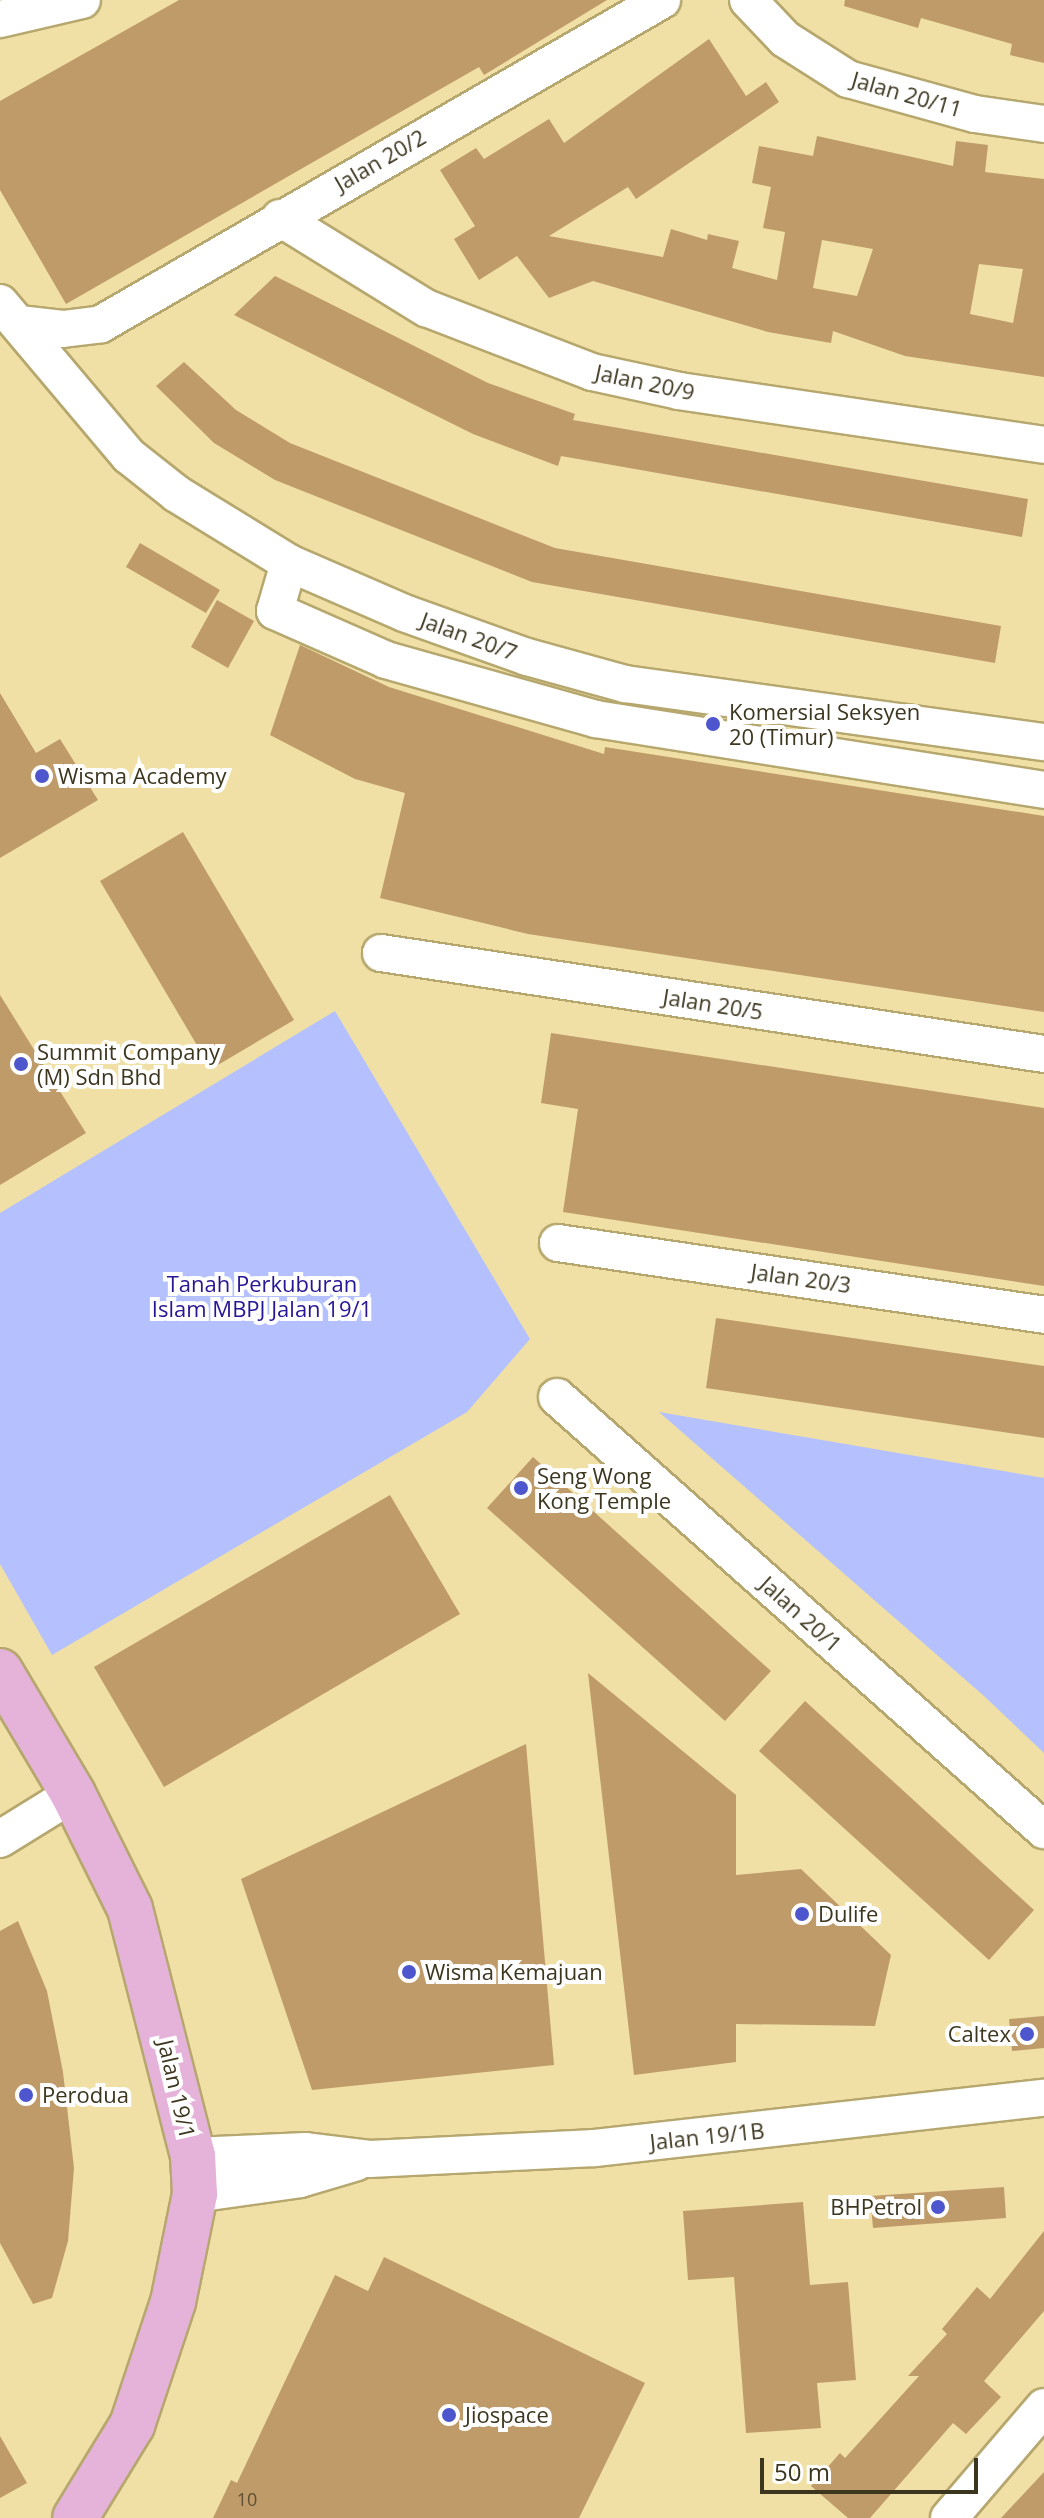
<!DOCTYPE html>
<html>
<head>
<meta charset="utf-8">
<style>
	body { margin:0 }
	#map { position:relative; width:1044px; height:2518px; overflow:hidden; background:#f0e0a5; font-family:"Open Sans",sans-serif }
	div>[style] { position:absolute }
	.green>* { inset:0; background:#b4c1fe }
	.building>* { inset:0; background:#bf9b6a }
	.roads { filter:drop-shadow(2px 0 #b6a76e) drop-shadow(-2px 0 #b6a76e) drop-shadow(0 2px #b6a76e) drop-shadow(0 -2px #b6a76e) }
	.minor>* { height:36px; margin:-18px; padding:0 18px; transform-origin:18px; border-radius:18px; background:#fff }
	.major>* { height:44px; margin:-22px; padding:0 22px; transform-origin:22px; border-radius:22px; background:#e5b2da }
	.dots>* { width:22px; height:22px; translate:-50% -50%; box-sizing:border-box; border:4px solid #fff; border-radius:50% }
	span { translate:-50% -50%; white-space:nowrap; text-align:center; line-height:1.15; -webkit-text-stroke:8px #fff; paint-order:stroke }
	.number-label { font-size:18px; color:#5e4f32 }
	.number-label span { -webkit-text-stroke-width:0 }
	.street-label { font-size:22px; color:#3d361f }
	.poi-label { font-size:22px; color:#3d361f }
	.left { translate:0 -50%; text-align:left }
	.right { translate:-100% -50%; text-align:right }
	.park-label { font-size:22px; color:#261594 }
	.scale { position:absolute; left:760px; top:2458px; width:218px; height:36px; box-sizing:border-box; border:4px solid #3d361f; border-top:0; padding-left:10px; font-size:24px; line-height:28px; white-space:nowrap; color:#3d361f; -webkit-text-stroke:6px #fff; paint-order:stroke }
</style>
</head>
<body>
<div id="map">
	<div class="green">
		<div style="clip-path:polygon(335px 1011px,530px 1339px,467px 1412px,52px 1655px,0 1564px,0 1213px)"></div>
		<div style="clip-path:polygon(659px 1412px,1044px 1478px,1044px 1753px,984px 1696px)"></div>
	</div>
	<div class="building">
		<div style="clip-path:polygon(179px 0,607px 0,484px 75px,479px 67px,66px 304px,0 190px,0 101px)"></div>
		<div style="clip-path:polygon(845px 0,1044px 0,1044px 63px,1010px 55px,1012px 44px,921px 18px,918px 28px,844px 6px)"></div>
		<div style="clip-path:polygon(evenodd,709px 39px,746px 96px,766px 82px,779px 102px,636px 199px,628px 187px,549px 236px,663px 257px,671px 229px,707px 240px,708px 234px,739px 241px,732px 268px,777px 280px,785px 232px,763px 228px,771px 187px,752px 183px,759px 146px,813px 156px,817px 136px,953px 166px,956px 141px,988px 145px,985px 172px,1044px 179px,1044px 377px,905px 356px,833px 331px,831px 343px,768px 332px,593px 281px,549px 298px,517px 256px,479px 280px,454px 239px,475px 226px,440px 170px,476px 148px,484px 159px,549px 119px,564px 143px,709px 39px,822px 240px,873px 249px,857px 296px,813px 288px,822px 240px,709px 39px,979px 264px,1023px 269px,1013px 323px,970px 314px,979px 264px)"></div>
		<div style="clip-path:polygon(275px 276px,488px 383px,575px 414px,573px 420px,1028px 499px,1022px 537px,561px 456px,558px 466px,473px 434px,234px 315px)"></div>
		<div style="clip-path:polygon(184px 362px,236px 410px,290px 443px,555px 548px,1001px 626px,995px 663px,532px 582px,275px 480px,214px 443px,156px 386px)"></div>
		<div style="clip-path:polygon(140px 543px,220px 590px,206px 613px,126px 567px)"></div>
		<div style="clip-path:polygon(217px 600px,254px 621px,228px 668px,191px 647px)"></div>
		<div style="clip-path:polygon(300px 645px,389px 687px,604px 754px,605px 747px,1044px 816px,1044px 1012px,528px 934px,380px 898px,405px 793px,355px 779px,270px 735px)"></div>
		<div style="clip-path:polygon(0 693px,36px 753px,60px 739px,98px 800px,0 858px)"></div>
		<div style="clip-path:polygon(183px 832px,294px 1020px,211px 1069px,100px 881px)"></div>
		<div style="clip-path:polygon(0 995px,86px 1133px,0 1185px)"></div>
		<div style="clip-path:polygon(551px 1033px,1044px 1108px,1044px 1286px,563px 1212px,578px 1109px,541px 1103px)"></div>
		<div style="clip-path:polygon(716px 1318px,1044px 1366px,1044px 1438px,706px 1388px)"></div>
		<div style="clip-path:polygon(533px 1457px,771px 1671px,725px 1721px,487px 1508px)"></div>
		<div style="clip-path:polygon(390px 1495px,460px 1614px,164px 1787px,94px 1667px)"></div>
		<div style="clip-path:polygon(588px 1673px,736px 1795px,736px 1875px,801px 1869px,891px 1955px,875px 2026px,736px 2024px,736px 2062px,634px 2075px)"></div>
		<div style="clip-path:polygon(805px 1701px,1034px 1910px,989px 1960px,759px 1751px)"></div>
		<div style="clip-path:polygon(526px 1744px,554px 2065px,312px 2090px,241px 1879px)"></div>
		<div style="clip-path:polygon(18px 1921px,47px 1991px,63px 2072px,74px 2168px,68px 2241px,52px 2298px,33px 2304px,0 2243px,0 1931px)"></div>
		<div style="clip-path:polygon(1044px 2016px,1044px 2048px,1012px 2051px,1009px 2019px)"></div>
		<div style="clip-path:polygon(1004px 2187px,1006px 2218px,873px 2228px,870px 2196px)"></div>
		<div style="clip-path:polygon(803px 2202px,810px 2285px,848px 2282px,856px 2380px,817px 2383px,821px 2428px,746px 2433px,734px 2277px,688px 2280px,683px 2211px)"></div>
		<div style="clip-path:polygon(1044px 2231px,1044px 2311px,984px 2381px,1001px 2397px,966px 2434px,953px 2423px,870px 2518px,848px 2518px,811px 2486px,840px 2453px,845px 2458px,919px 2376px,908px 2376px,947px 2334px,942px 2329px,977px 2287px,990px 2299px)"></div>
		<div style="clip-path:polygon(384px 2257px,645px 2383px,579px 2518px,213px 2518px,231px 2480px,237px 2483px,335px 2275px,368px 2291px)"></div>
		<div style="clip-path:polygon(0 2436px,27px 2483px,0 2498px)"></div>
		<div style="clip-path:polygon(1044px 2472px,1044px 2518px,1001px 2518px)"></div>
	</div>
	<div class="roads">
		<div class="minor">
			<div style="left:748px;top:0;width:54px;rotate:46.5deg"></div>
			<div style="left:785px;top:39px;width:75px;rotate:32.4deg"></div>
			<div style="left:848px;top:79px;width:132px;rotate:15.4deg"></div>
			<div style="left:975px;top:114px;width:70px;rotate:8.2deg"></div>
			<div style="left:0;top:19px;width:84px;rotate:-13deg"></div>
			<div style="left:280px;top:218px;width:172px;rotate:31.7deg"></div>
			<div style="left:426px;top:308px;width:178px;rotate:21.1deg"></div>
			<div style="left:592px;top:372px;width:89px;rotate:12.3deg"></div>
			<div style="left:679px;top:391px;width:369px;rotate:8.4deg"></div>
			<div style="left:0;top:303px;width:200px;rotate:49.9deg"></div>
			<div style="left:129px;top:456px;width:61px;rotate:38.4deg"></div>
			<div style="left:177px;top:494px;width:132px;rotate:31.6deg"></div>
			<div style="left:289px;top:563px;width:125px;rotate:23.5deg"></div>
			<div style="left:404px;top:613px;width:131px;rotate:19.7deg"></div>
			<div style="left:527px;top:657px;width:102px;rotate:15.4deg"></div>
			<div style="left:625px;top:684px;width:423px;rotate:7.9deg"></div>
			<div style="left:19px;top:324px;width:44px;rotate:6.5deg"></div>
			<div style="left:63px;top:329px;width:38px;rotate:-7deg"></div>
			<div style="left:101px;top:324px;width:648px;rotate:-30.01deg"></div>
			<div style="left:289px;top:563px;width:50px;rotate:106.3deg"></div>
			<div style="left:275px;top:611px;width:121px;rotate:23.8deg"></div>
			<div style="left:386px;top:660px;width:218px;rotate:15.7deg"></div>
			<div style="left:596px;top:719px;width:454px;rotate:9deg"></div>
			<div style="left:381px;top:953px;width:671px;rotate:8.66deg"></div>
			<div style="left:558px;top:1243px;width:491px;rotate:8.4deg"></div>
			<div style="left:557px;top:1397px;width:652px;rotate:41.64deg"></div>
			<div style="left:0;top:1839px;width:86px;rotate:-31.7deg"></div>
			<div style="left:193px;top:2156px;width:113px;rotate:-2.5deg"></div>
			<div style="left:306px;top:2151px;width:64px;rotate:7.1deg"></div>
			<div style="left:370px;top:2159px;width:225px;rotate:-2.8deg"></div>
			<div style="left:595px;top:2148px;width:452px;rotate:-6.4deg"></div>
			<div style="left:195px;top:2194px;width:106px;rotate:-8.1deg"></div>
			<div style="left:300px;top:2179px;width:59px;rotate:-16.6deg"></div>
			<div style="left:949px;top:2518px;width:146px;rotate:-49.4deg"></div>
		</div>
		<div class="major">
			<div style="left:0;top:1671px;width:143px;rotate:59.3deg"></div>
			<div style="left:73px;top:1794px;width:128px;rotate:63.6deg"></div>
			<div style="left:130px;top:1909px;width:255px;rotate:75.7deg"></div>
			<div style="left:193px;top:2156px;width:38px;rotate:87deg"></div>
			<div style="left:195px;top:2194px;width:110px;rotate:101.5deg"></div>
			<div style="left:173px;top:2302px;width:130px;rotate:108.4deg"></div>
			<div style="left:132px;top:2425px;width:109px;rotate:121.5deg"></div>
		</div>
	</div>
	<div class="dots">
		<div style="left:713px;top:724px;background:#4d56cc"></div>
		<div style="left:42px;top:776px;background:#4d56cc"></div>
		<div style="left:21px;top:1064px;background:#4d56cc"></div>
		<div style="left:521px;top:1488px;background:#4d56cc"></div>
		<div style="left:802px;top:1914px;background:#4d56cc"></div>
		<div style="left:409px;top:1972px;background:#4d56cc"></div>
		<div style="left:1027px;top:2034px;background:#4d56cc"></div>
		<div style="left:26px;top:2095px;background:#4d56cc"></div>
		<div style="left:938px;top:2207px;background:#4d56cc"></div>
		<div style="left:449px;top:2415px;background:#4d56cc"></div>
	</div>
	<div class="number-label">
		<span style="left:247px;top:2499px">10</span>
	</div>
	<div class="street-label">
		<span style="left:907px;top:94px;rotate:16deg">Jalan 20/11</span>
		<span style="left:380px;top:160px;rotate:-30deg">Jalan 20/2</span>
		<span style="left:645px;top:382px;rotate:12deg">Jalan 20/9</span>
		<span style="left:469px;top:636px;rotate:20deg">Jalan 20/7</span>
		<span style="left:713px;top:1004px;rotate:9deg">Jalan 20/5</span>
		<span style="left:801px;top:1278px;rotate:8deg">Jalan 20/3</span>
		<span style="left:801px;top:1614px;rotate:42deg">Jalan 20/1</span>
		<span style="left:177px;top:2089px;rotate:77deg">Jalan 19/1</span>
		<span style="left:707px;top:2136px;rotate:-6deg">Jalan 19/1B</span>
	</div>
	<div class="poi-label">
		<span class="left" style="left:729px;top:724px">Komersial Seksyen<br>20 (Timur)</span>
		<span class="left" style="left:58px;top:776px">Wisma Academy</span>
		<span class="left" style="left:37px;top:1064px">Summit Company<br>(M) Sdn Bhd</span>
		<span class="left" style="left:537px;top:1488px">Seng Wong<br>Kong Temple</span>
		<span class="left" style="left:818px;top:1914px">Dulife</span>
		<span class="left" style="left:425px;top:1972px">Wisma Kemajuan</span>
		<span class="right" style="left:1011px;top:2034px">Caltex</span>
		<span class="left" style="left:42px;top:2095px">Perodua</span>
		<span class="right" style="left:922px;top:2207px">BHPetrol</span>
		<span class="left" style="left:465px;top:2415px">Jiospace</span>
	</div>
	<div class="park-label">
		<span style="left:262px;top:1296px">Tanah Perkuburan<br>Islam MBPJ Jalan 19/1</span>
	</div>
	<div class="scale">50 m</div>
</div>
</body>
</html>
